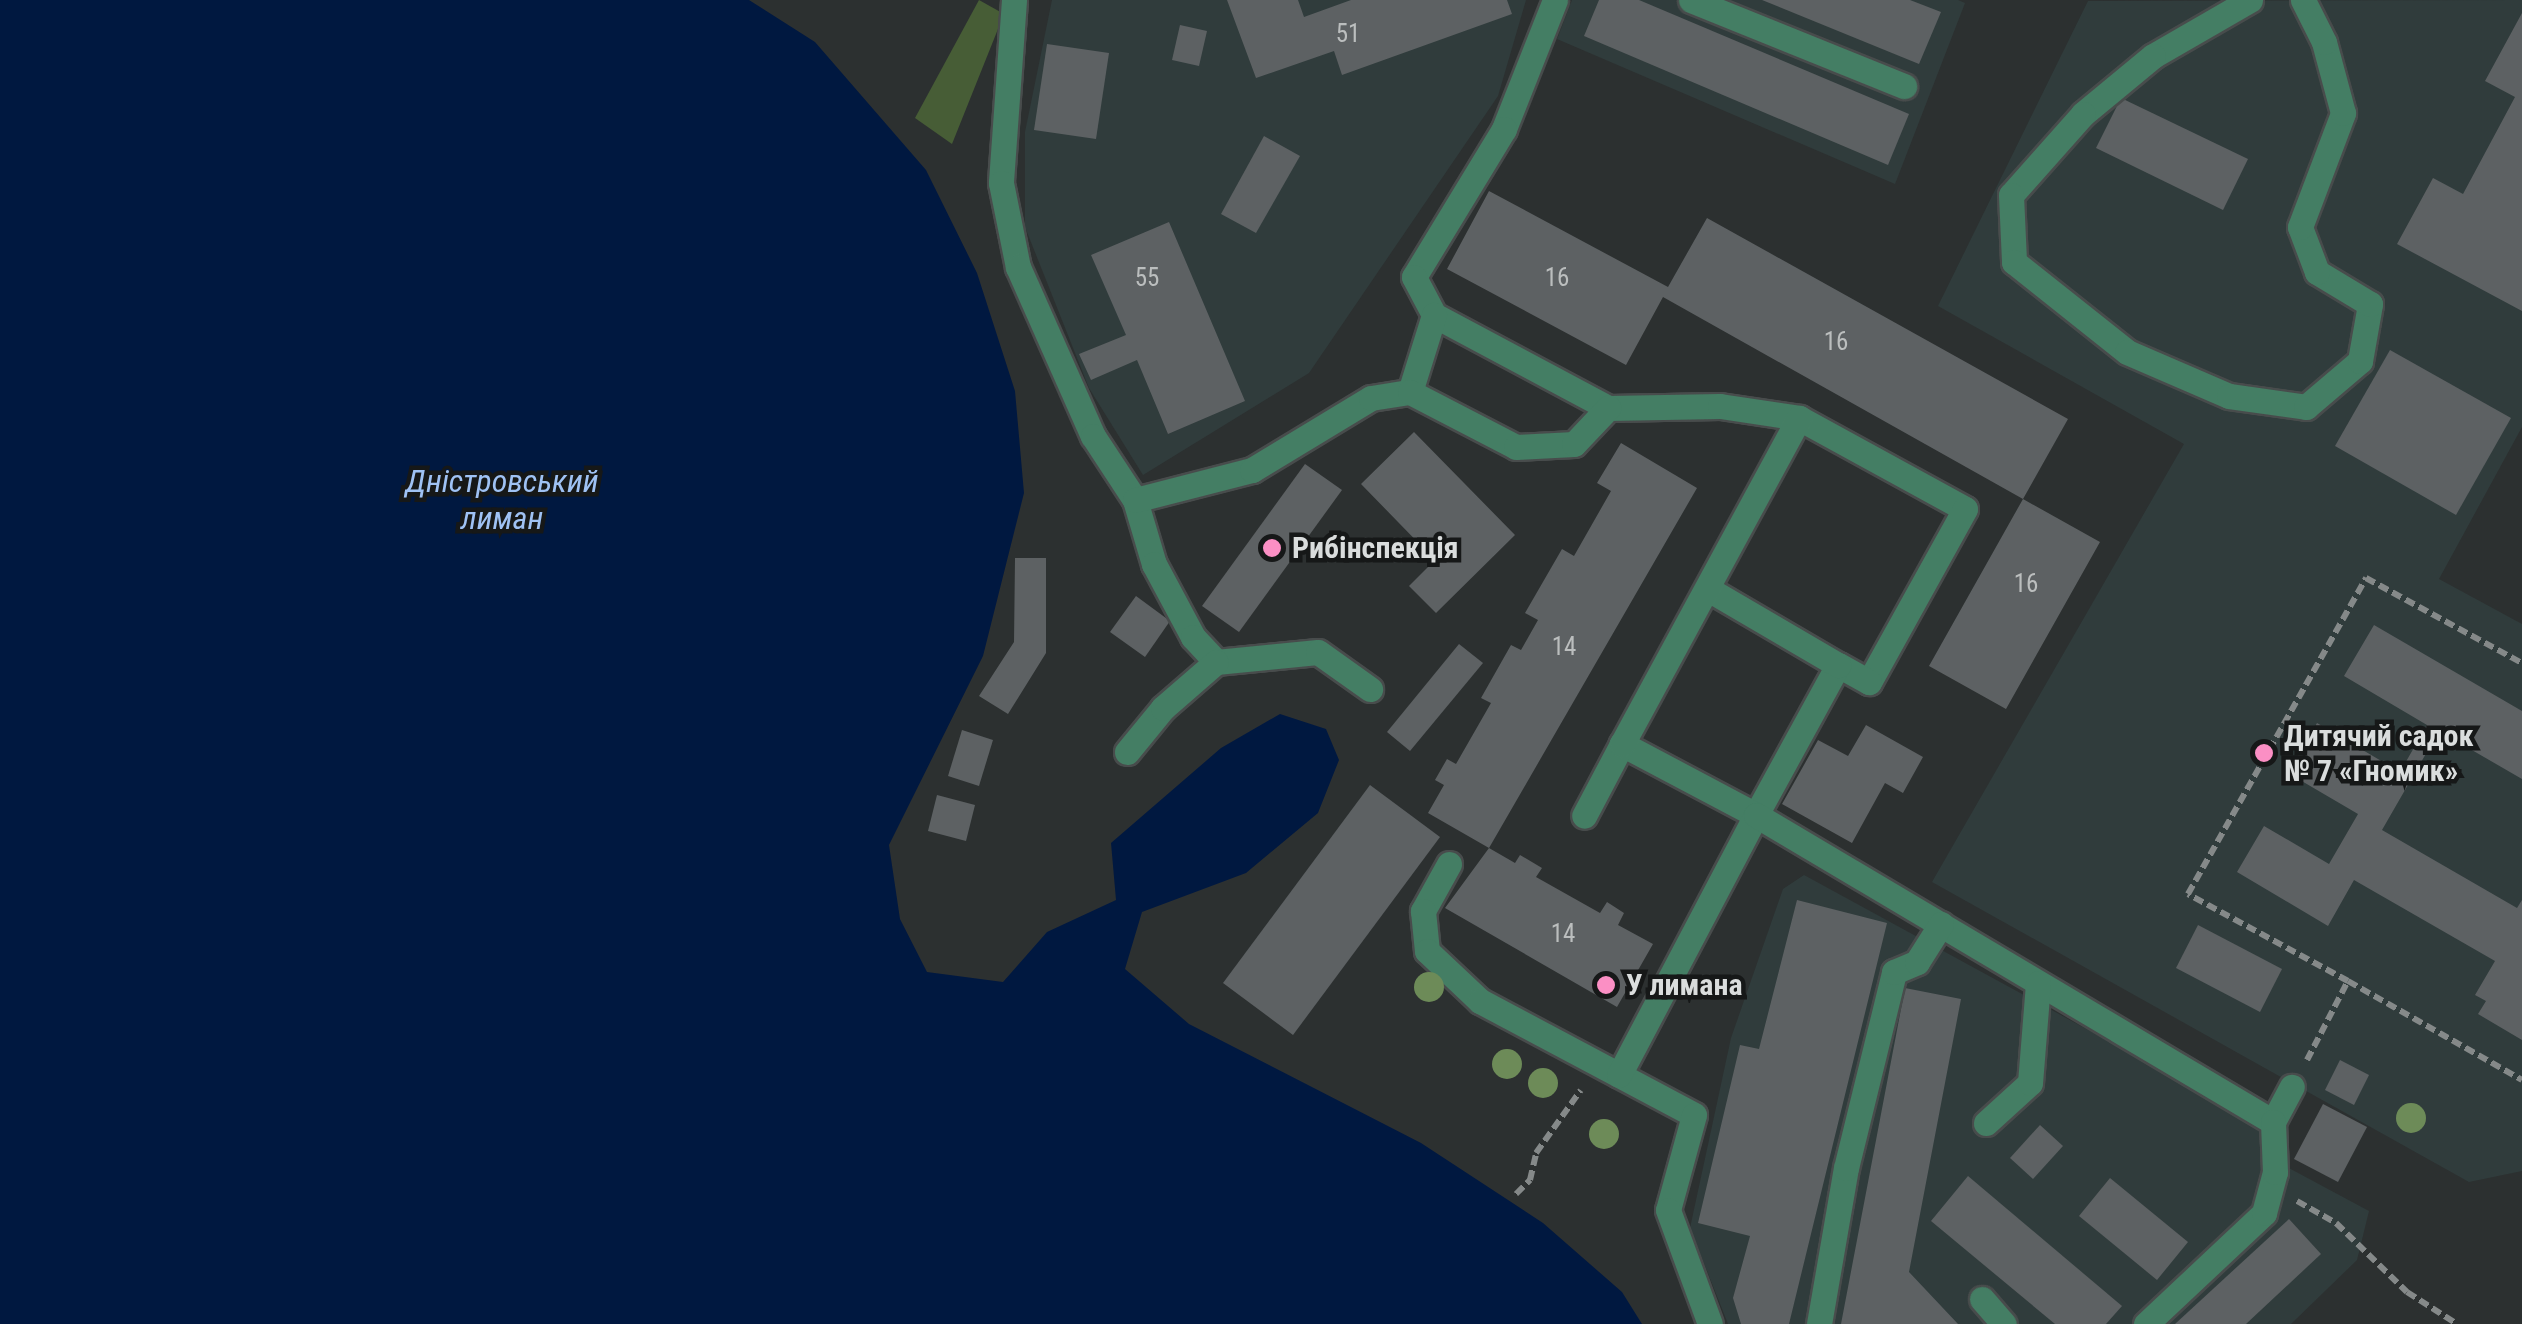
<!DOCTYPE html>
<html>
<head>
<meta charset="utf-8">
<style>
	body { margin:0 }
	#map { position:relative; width:2522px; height:1324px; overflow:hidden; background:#2c3030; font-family:"Roboto Condensed",sans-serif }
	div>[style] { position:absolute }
	.built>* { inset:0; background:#303c3c }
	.green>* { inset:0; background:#475d36 }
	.water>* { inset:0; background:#001840 }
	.building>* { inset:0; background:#5d6163 }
	.path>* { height:6px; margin-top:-3px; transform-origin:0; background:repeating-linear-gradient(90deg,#858989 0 10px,transparent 0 15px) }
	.roads { filter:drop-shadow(2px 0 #484c4c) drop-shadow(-2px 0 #484c4c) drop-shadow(0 2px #484c4c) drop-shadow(0 -2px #484c4c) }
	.minor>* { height:25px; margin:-12.5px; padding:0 12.5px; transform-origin:12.5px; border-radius:12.5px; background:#447e64 }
	.trees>* { width:30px; height:30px; margin:-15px; border-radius:50%; background:#6d8b58 }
	.dots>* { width:28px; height:28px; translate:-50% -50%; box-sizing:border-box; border:5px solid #161818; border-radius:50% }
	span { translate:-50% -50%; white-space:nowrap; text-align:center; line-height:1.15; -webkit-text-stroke:9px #161818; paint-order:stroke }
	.number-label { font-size:25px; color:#bbbebe }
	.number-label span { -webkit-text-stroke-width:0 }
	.poi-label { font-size:30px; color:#dadddd; font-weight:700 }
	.left { translate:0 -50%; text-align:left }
	.water-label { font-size:32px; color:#9fc2f4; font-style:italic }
</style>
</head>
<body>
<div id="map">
	<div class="built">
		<div style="clip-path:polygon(1052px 0,1526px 0,1498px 96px,1309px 373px,1143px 475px,1089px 388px,1025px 227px,1025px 132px)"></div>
		<div style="clip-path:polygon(1572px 0,1958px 0,1965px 3px,1895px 184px,1557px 39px)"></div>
		<div style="clip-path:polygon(2522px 0,2522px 427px,2439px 579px,2522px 624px,2522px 1171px,2469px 1182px,1932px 882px,2184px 444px,1938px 306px,2088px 1px)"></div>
		<div style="clip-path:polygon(1804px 875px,2288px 1139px,2283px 1165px,2369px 1211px,2357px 1260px,2291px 1324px,1728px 1324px,1690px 1228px,1731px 1038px,1783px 889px)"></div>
	</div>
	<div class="green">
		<div style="clip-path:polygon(979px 0,1004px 14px,952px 144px,915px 118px)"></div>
	</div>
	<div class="water">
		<div style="clip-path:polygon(0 0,749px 0,815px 42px,926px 170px,977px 273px,1015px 391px,1024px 493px,983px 656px,889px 845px,900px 919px,927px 972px,1003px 982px,1047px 932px,1116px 900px,1111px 843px,1221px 748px,1280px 714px,1326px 729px,1339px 760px,1318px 813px,1246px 873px,1142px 912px,1125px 969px,1189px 1024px,1421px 1143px,1543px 1223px,1622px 1292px,1642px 1324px,0 1324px)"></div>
	</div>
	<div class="building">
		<div style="clip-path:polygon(1227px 0,1298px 0,1304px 17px,1351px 0,1507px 0,1512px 14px,1342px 75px,1334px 51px,1256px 78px)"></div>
		<div style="clip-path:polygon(1599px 0,1639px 0,1909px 114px,1888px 165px,1584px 36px)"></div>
		<div style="clip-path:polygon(1762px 0,1910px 0,1941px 12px,1919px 64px)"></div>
		<div style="clip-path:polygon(2522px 13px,2522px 311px,2397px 244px,2433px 178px,2463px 194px,2515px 97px,2485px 81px)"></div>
		<div style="clip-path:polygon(1180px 25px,1207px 31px,1199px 66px,1172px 60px)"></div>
		<div style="clip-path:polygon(1047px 44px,1109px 53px,1096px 139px,1034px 130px)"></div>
		<div style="clip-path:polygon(2121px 98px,2248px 159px,2223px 210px,2096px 148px)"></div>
		<div style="clip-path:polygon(1264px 136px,1300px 156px,1256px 233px,1221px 214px)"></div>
		<div style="clip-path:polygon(1489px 191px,1668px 287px,1707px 218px,2068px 419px,2023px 499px,2100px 542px,2006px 709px,1929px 666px,2023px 499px,1663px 297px,1626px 365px,1447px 269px)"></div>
		<div style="clip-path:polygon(1169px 222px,1245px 401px,1168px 434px,1137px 360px,1091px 380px,1079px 354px,1126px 335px,1091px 255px)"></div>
		<div style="clip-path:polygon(2390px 350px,2511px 418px,2456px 515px,2335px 446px)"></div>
		<div style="clip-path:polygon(1414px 432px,1515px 535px,1436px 613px,1409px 586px,1435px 560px,1361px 484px)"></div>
		<div style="clip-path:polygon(1621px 443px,1697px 488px,1489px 848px,1515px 863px,1520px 855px,1542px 868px,1536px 877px,1600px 913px,1607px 902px,1624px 913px,1618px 925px,1653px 944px,1617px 1007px,1445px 908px,1489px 848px,1428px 813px,1444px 785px,1435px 780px,1447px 759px,1456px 764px,1491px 703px,1481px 698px,1511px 645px,1521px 650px,1538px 620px,1525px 613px,1562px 549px,1574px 556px,1611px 491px,1597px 483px)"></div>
		<div style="clip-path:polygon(1305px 464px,1342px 490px,1239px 632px,1202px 606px)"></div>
		<div style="clip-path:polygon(1015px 558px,1046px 558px,1046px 653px,1008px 714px,979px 696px,1014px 642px)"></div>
		<div style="clip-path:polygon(1136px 596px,1170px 621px,1145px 657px,1110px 632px)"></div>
		<div style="clip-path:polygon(2374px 625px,2522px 711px,2522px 779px,2439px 731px,2382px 830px,2517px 908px,2522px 900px,2522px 1040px,2478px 1014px,2486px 1001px,2475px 995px,2495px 961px,2354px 880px,2328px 926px,2237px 872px,2264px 826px,2329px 864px,2358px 814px,2288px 773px,2317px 723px,2400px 772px,2427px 725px,2344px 676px)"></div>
		<div style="clip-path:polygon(1459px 644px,1483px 663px,1410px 751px,1387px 732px)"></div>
		<div style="clip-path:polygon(1866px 725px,1923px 757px,1903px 793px,1885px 783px,1852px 843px,1782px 804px,1818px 740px,1848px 756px)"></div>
		<div style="clip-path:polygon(962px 730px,993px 740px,979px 786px,948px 776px)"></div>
		<div style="clip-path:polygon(1370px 785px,1440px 837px,1293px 1035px,1223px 983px)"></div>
		<div style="clip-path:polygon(937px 795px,975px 805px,966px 841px,928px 831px)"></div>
		<div style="clip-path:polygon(1797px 900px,1887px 923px,1789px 1324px,1741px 1324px,1733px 1298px,1750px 1236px,1698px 1223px,1740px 1045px,1759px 1049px)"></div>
		<div style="clip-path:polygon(2198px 925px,2282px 969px,2260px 1012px,2176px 968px)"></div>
		<div style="clip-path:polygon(1905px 988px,1961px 999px,1909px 1272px,1958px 1324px,1841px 1324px)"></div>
		<div style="clip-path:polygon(2340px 1060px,2369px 1075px,2354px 1105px,2325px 1090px)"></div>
		<div style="clip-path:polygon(2323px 1104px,2367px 1127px,2338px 1182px,2294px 1159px)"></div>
		<div style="clip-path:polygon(2040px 1125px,2063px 1146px,2033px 1179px,2010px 1158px)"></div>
		<div style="clip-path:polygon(1968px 1176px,2122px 1306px,2106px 1324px,2055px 1324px,1931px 1221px)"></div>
		<div style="clip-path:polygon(2110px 1178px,2188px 1242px,2157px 1280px,2079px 1216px)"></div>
		<div style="clip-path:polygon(2289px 1219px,2321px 1254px,2246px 1324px,2175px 1324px)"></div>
	</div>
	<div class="path">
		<div style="left:2348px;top:981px;width:182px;rotate:-151.5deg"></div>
		<div style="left:2188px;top:894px;width:363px;rotate:-60.6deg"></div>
		<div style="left:2366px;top:578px;width:178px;rotate:28.6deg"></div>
		<div style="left:2307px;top:1060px;width:89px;rotate:-62.6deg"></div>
		<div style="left:2348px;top:981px;width:200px;rotate:29.6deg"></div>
		<div style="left:1516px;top:1194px;width:20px;rotate:-45deg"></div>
		<div style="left:1530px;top:1180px;width:28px;rotate:-77deg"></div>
		<div style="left:1536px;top:1153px;width:77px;rotate:-54.5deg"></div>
		<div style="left:2297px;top:1201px;width:45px;rotate:29.4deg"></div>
		<div style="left:2336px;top:1223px;width:99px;rotate:44.2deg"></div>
		<div style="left:2407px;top:1292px;width:59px;rotate:32.6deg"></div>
	</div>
	<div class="roads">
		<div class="minor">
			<div style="left:1014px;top:0;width:183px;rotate:94.1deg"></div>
			<div style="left:1001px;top:183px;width:86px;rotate:78.6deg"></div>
			<div style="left:1018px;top:267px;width:185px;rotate:66.1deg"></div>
			<div style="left:1093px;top:436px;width:77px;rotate:56.7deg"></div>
			<div style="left:1135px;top:500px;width:67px;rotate:73.5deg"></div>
			<div style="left:1154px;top:564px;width:83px;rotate:61.9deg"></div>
			<div style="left:1193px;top:637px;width:34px;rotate:47deg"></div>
			<div style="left:1216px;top:662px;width:102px;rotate:-5.6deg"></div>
			<div style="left:1318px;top:652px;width:64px;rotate:35.4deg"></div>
			<div style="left:1555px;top:0;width:139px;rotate:111.6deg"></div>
			<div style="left:1504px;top:129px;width:173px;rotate:121.3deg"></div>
			<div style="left:1414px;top:277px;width:43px;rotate:62.2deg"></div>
			<div style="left:1434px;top:315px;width:197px;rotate:28.1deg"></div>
			<div style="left:1608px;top:408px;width:112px;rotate:-1deg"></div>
			<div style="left:1720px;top:406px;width:80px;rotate:8.6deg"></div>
			<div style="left:1799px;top:418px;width:189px;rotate:28.7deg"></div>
			<div style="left:1965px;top:509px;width:198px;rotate:119deg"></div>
			<div style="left:1869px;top:682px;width:35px;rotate:-151deg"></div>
			<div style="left:1838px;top:665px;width:171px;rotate:118.7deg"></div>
			<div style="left:1756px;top:815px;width:152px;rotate:-152.1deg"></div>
			<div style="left:1622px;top:744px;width:81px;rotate:117.8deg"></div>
			<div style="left:1691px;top:0;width:230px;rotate:22deg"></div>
			<div style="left:2250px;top:0;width:112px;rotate:150deg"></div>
			<div style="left:2153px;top:56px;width:91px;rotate:140.4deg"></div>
			<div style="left:2083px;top:114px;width:108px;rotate:131.6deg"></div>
			<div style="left:2011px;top:195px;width:67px;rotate:87.4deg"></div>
			<div style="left:2014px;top:262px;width:144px;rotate:38.5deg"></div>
			<div style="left:2127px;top:352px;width:111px;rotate:23.3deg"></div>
			<div style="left:2229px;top:396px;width:78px;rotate:8.1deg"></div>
			<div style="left:2306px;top:407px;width:71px;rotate:-40.4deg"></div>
			<div style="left:2360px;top:361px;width:58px;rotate:-80deg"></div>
			<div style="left:2370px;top:304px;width:62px;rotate:-148.9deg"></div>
			<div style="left:2317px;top:272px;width:48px;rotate:-110.7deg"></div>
			<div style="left:2300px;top:227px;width:122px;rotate:-69.3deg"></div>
			<div style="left:2343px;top:113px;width:73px;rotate:-105deg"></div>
			<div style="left:2324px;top:42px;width:47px;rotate:-116.6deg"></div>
			<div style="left:1410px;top:392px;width:81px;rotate:-72.7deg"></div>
			<div style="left:1135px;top:500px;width:121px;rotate:-14.4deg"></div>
			<div style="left:1252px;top:470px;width:139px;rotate:-31.2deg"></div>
			<div style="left:1371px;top:398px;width:39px;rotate:-9deg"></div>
			<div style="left:1410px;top:392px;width:119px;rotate:27.4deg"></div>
			<div style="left:1516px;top:447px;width:58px;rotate:-3deg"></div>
			<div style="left:1574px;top:444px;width:50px;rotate:-46.6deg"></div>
			<div style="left:1708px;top:589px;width:151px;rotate:30.3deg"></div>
			<div style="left:1622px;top:744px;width:371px;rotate:-61.5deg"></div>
			<div style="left:1127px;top:752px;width:57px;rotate:-50.7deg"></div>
			<div style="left:1163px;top:708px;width:70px;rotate:-41deg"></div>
			<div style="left:1449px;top:864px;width:54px;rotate:119deg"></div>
			<div style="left:1423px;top:911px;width:40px;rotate:84.3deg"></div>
			<div style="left:1427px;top:951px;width:73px;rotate:43.3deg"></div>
			<div style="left:1480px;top:1001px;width:242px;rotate:28deg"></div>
			<div style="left:1694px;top:1115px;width:98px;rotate:105.3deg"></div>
			<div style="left:1668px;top:1210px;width:121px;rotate:69.8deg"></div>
			<div style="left:1619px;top:1075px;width:294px;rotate:-62.2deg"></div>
			<div style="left:1756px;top:815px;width:601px;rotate:30.7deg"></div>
			<div style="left:2273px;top:1122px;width:40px;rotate:-62deg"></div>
			<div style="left:1986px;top:1123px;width:59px;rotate:-42.3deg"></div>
			<div style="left:2030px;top:1083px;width:100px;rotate:-85.4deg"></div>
			<div style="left:1982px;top:1299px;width:33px;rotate:49deg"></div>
			<div style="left:1819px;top:1324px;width:158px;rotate:-80.2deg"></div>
			<div style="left:1846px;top:1168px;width:202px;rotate:-76.2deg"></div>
			<div style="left:1894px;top:972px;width:25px;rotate:-23deg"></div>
			<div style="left:1917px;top:962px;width:45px;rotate:-57.7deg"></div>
			<div style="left:2146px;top:1324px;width:162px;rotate:-43.2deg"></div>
			<div style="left:2264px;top:1213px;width:42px;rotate:-75deg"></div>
			<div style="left:2275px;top:1172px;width:50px;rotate:-92.3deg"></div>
		</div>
	</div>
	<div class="trees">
		<div style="left:1429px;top:987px"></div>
		<div style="left:1507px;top:1064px"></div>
		<div style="left:1543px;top:1083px"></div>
		<div style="left:2411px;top:1118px"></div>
		<div style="left:1604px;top:1134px"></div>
	</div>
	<div class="dots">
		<div style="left:1272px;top:548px;background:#fb8fc4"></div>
		<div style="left:2264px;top:753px;background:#fb8fc4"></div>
		<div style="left:1606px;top:985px;background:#fb8fc4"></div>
	</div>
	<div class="number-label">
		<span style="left:1348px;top:34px">51</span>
		<span style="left:1147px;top:278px">55</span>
		<span style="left:1557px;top:278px">16</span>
		<span style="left:1836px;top:342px">16</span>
		<span style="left:2026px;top:584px">16</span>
		<span style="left:1564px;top:647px">14</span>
		<span style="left:1563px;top:934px">14</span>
	</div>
	<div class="poi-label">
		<span class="left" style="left:1292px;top:548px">Рибінспекція</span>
		<span class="left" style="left:2284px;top:753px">Дитячий садок<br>№ 7 «Гномик»</span>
		<span class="left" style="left:1626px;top:985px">У лимана</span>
	</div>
	<div class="water-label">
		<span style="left:502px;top:500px">Дністровський<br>лиман</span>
	</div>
</div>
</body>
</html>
